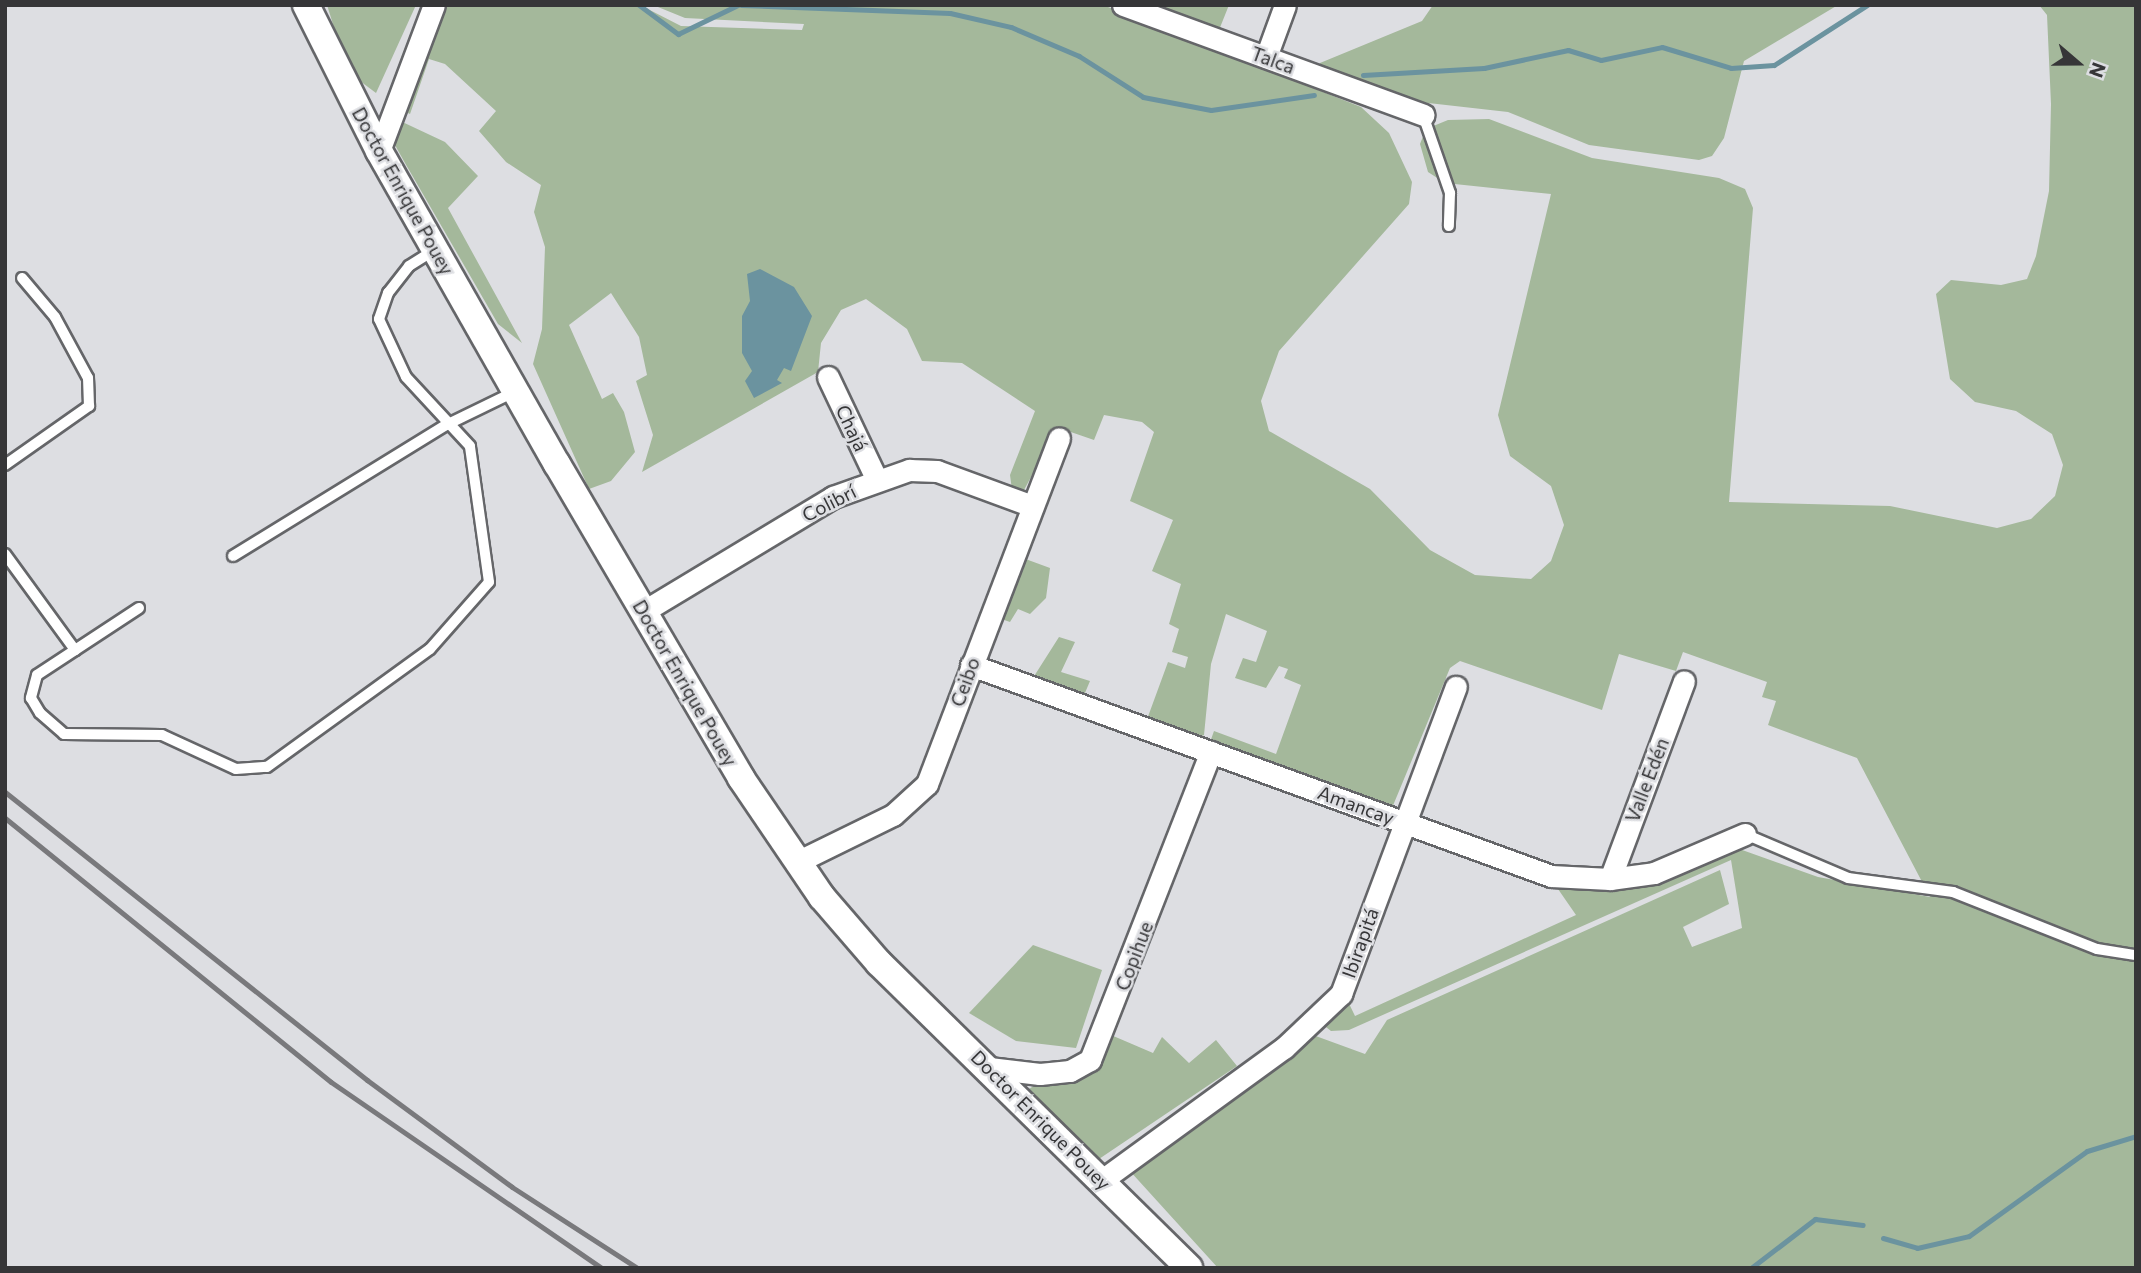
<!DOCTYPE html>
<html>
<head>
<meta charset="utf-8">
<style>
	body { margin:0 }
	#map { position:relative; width:2141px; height:1273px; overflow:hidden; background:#dddee2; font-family:Commissioner,sans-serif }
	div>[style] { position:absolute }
	.green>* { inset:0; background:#a4b89b }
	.water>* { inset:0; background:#6b939f }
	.stream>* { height:5px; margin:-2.5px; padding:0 2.5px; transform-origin:2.5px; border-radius:2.5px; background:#6b939f }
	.roads { filter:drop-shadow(2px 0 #656669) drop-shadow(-2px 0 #656669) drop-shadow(0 2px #656669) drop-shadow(0 -2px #656669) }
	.service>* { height:10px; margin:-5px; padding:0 5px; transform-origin:5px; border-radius:5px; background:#fff }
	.minor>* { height:21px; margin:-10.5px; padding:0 10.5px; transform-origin:10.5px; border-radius:10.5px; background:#fff }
	.tertiary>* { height:26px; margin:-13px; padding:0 13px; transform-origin:13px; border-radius:13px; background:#fff }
	.rail>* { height:5px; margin:-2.5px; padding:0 2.5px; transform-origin:2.5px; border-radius:2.5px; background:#79797c }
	span { translate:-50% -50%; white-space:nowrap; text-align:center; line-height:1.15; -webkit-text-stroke:5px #dddee2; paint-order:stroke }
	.street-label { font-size:19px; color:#363638 }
	.frame { position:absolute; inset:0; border:7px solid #363638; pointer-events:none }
	.north { position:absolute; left:2043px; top:28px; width:70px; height:70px; -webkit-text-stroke:5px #dddee2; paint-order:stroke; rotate:110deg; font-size:19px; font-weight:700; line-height:28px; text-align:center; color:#363638 }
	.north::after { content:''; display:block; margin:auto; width:24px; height:32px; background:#363638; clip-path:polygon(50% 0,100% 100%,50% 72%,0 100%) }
</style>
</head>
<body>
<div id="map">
	<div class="green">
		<div style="clip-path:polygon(327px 5px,416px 5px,376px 93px,348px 72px)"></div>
		<div style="clip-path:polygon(433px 5px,640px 5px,681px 26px,802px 30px,804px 24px,685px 18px,653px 5px,1103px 5px,1361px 107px,1389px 133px,1412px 182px,1409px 204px,1279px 351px,1261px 401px,1269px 431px,1370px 489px,1430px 550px,1475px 575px,1531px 579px,1551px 561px,1564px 525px,1551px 486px,1510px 456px,1498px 415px,1551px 194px,1445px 183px,1428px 172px,1420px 144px,1426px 129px,1448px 120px,1489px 119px,1592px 158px,1719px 178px,1745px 189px,1753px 208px,1729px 502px,1890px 506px,1997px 528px,2031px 519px,2055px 496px,2063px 465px,2052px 434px,2016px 411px,1975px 402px,1950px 379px,1936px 294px,1951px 280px,2001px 285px,2027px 279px,2036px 256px,2049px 191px,2051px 104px,2047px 15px,2039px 5px,2136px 5px,2136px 1268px,1218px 1268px,1129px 1170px,1313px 1035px,1365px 1054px,1387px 1020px,1720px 870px,1729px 904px,1683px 927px,1692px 947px,1742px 928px,1731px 860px,1349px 1030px,1331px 1031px,1317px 1020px,1340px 985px,1355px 1016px,1576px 915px,1558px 889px,1663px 876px,1731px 846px,1818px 877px,1930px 897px,1857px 758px,1768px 725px,1776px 701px,1762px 697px,1767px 682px,1683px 652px,1676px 671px,1619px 654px,1602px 710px,1460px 661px,1450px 668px,1392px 808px,1209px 745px,1214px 731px,1276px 754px,1301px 685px,1284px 678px,1288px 669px,1279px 666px,1266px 688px,1235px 678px,1243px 658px,1256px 662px,1267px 631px,1226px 614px,1211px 664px,1204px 735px,1194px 740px,1146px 722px,1168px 662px,1185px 668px,1188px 657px,1172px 652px,1179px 629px,1169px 624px,1181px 584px,1152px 571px,1173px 520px,1130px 501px,1154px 432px,1142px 422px,1104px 415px,1094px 440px,1065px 430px,1052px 438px,1024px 490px,1013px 497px,1010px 475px,1035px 411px,962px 363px,922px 361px,907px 329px,866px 299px,841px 310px,821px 343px,818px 372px,642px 472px,653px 435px,636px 381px,647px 375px,639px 337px,611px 293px,569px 325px,602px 399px,613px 393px,624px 412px,635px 452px,611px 481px,589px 489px,533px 364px,542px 329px,545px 247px,534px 212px,541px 185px,506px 162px,479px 131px,496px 111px,445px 64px,429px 59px,410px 114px,396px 107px)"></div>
		<div style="clip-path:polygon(1155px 5px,1229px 5px,1219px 30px)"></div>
		<div style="clip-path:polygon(1433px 5px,1838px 5px,1744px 61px,1724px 138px,1712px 156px,1699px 160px,1589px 145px,1508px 112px,1384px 98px,1316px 72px,1320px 63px,1422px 21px)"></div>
		<div style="clip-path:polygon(396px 119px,445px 142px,478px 176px,448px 208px,522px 343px,498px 324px,405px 163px,391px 138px)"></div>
		<div style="clip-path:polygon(1009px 553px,1050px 568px,1046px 598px,1030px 614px,1018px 609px,1010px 622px,984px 613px)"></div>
		<div style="clip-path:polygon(1059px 637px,1075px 642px,1061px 672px,1090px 681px,1082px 700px,1031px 681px)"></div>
		<div style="clip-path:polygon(1033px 945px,1102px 970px,1076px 1048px,1016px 1041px,969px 1013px)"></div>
		<div style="clip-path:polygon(1111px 1035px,1153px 1053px,1162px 1037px,1189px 1063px,1216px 1040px,1237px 1066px,1099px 1159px,1029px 1089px)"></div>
	</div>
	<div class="water">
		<div style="clip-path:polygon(760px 269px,794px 287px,812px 316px,791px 371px,784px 368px,777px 380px,782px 383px,754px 398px,745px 381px,752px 371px,742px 353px,742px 316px,750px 301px,747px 274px)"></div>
	</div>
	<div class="stream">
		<div style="left:639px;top:5px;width:49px;rotate:36.6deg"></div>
		<div style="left:678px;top:34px;width:67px;rotate:-25.8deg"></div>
		<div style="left:741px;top:5px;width:209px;rotate:2.2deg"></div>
		<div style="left:950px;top:13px;width:63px;rotate:12.9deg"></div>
		<div style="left:1011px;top:27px;width:74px;rotate:23.1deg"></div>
		<div style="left:1079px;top:56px;width:76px;rotate:32.6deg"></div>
		<div style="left:1143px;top:97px;width:69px;rotate:10.8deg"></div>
		<div style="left:1211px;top:110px;width:104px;rotate:-8.3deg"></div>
		<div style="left:1363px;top:75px;width:121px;rotate:-3.3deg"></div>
		<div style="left:1484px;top:68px;width:86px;rotate:-12.1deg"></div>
		<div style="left:1568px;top:50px;width:34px;rotate:17deg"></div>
		<div style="left:1601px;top:60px;width:62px;rotate:-12deg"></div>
		<div style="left:1662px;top:47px;width:72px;rotate:16.9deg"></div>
		<div style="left:1731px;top:68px;width:43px;rotate:-4deg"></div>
		<div style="left:1774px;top:65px;width:111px;rotate:-32.8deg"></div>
		<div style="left:1883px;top:1238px;width:35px;rotate:16deg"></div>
		<div style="left:1917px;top:1248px;width:53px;rotate:-13deg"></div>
		<div style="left:1969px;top:1236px;width:145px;rotate:-35.8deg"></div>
		<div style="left:2087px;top:1151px;width:51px;rotate:-17deg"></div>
		<div style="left:1751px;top:1268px;width:81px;rotate:-37.4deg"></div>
		<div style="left:1815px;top:1219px;width:48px;rotate:7.1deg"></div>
	</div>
	<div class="roads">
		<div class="service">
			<div style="left:1423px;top:115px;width:83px;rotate:70.9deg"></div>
			<div style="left:1450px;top:193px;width:33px;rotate:92deg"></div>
			<div style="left:5px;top:465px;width:103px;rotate:-35.1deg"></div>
			<div style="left:89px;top:406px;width:28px;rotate:-92deg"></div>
			<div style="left:88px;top:378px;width:69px;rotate:-118.4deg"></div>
			<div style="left:55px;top:317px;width:51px;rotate:-130.2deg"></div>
			<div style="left:5px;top:554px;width:119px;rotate:53.9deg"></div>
			<div style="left:233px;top:556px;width:250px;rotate:-31.6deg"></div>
			<div style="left:446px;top:425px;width:78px;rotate:-25.9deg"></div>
			<div style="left:139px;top:608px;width:122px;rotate:146.7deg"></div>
			<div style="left:37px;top:675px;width:24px;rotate:105deg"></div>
			<div style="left:31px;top:698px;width:17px;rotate:59deg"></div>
			<div style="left:40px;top:713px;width:32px;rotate:41deg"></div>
			<div style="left:64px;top:734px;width:98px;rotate:0.6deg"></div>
			<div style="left:162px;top:735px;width:81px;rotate:24.7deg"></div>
			<div style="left:236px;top:769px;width:31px;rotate:-4deg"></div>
			<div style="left:267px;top:767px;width:201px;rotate:-35.9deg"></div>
			<div style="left:430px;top:649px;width:89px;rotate:-48.6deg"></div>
			<div style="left:489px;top:582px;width:137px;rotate:-98deg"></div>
			<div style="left:470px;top:446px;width:94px;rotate:-132.8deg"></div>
			<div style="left:406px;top:377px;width:64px;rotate:-115deg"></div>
			<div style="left:379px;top:319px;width:28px;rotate:-71deg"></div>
			<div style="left:388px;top:293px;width:34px;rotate:-52deg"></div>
			<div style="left:409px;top:266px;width:31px;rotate:-32deg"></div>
			<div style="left:1745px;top:834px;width:112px;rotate:23.1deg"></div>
			<div style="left:1848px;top:878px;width:106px;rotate:7.6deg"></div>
			<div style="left:1953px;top:892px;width:155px;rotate:21.6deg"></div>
			<div style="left:2097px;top:949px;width:39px;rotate:9deg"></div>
		</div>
		<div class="minor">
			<div style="left:1123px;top:5px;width:320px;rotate:20.1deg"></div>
			<div style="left:1266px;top:57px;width:55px;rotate:-69.9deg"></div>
			<div style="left:379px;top:151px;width:156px;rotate:-69.4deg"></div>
			<div style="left:828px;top:377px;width:114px;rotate:64.6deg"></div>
			<div style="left:644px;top:611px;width:221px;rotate:-31.1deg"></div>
			<div style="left:833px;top:497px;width:81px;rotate:-19.6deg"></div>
			<div style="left:909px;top:470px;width:28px;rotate:2deg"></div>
			<div style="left:937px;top:471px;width:99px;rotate:20.1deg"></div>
			<div style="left:971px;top:665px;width:617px;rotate:19.99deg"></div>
			<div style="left:1551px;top:876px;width:59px;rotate:2.9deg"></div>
			<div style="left:1610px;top:879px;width:44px;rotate:-7.8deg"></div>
			<div style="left:1654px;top:873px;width:99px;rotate:-23.2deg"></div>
			<div style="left:797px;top:862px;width:107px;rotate:-26.1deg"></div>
			<div style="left:893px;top:815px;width:46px;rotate:-42.4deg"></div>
			<div style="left:927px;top:784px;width:370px;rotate:-69.1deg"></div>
			<div style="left:1610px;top:879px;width:211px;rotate:-69.5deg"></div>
			<div style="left:989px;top:1068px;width:51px;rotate:6.7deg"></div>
			<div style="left:1040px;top:1074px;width:30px;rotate:-6deg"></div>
			<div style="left:1070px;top:1071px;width:23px;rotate:-29deg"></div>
			<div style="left:1090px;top:1060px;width:331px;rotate:-68.6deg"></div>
			<div style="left:1102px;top:1180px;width:225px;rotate:-36deg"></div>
			<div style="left:1284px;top:1048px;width:79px;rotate:-43.5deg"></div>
			<div style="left:1341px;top:994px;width:328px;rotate:-69.5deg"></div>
		</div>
		<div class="tertiary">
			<div style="left:306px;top:5px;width:163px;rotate:63.4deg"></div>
			<div style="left:379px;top:151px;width:360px;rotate:60.4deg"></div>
			<div style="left:557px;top:464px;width:364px;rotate:59.6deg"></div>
			<div style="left:741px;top:778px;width:144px;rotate:55.8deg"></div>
			<div style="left:822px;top:897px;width:87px;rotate:49.2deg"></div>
			<div style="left:879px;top:963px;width:435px;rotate:44.5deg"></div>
		</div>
	</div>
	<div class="rail">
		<div style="left:5px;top:792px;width:463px;rotate:38.5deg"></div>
		<div style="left:367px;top:1080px;width:180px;rotate:36.4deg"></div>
		<div style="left:512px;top:1187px;width:149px;rotate:32.9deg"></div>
		<div style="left:5px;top:818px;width:419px;rotate:39deg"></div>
		<div style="left:331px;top:1082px;width:329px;rotate:34.5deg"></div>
	</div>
	<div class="street-label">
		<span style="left:1273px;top:60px;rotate:20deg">Talca</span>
		<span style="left:403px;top:191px;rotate:61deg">Doctor Enrique Pouey</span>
		<span style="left:852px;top:428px;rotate:65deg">Chajá</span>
		<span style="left:829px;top:503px;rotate:-27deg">Colibrí</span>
		<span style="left:965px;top:682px;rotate:-70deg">Ceibo</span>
		<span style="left:685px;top:683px;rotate:60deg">Doctor Enrique Pouey</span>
		<span style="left:1647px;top:780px;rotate:-69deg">Valle Edén</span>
		<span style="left:1356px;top:805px;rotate:20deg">Amancay</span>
		<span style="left:1360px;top:943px;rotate:-70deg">Ibirapitá</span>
		<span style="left:1134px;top:956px;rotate:-69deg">Copihue</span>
		<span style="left:1041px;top:1120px;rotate:45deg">Doctor Enrique Pouey</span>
	</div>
	<div class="frame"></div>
	<div class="north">N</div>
</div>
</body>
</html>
